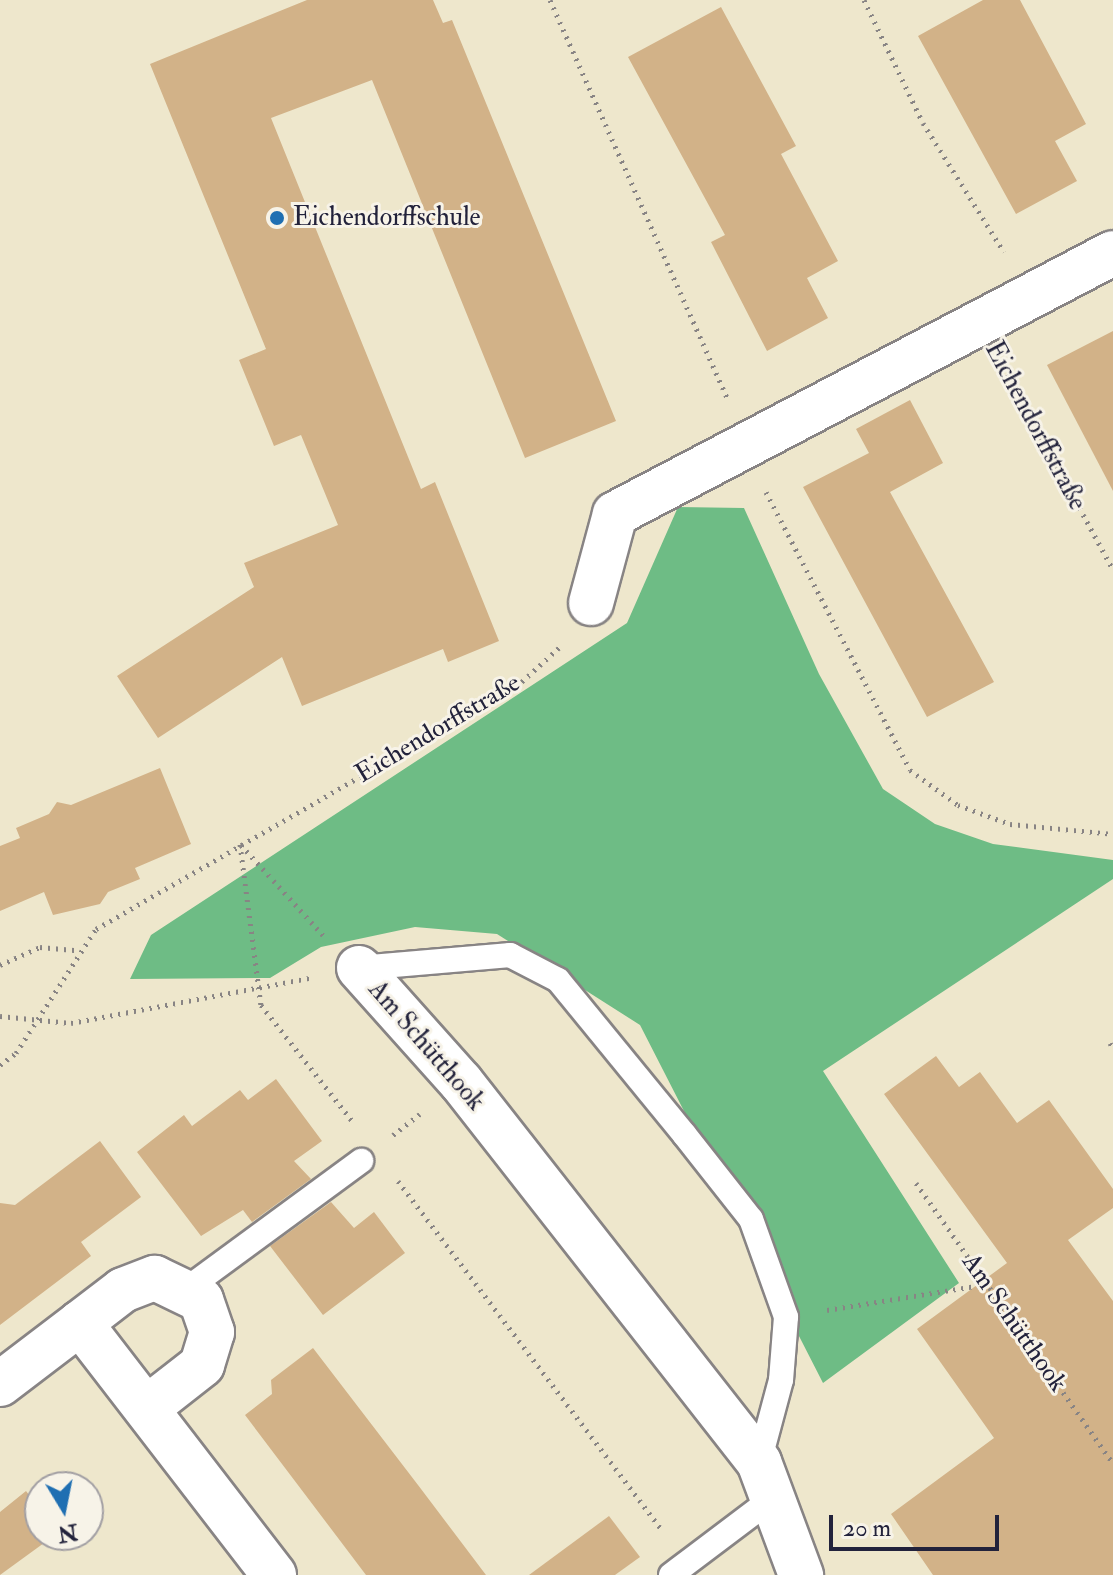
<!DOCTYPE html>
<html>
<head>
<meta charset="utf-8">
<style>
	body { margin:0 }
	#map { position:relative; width:1113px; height:1575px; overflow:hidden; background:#eee7cc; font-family:"IM FELL Double Pica",serif }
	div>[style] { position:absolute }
	.forest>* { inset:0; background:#6ebc85 }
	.building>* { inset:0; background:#d2b288 }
	.path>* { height:5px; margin-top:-2.5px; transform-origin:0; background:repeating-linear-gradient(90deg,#888484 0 2px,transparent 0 8px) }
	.roads { filter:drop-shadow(2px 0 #888484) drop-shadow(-2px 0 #888484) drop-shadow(0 2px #888484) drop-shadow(0 -2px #888484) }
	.lane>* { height:24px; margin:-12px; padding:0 12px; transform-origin:12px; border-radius:12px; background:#fff }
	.street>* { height:44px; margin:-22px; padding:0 22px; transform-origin:22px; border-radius:22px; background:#fff }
	.dots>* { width:22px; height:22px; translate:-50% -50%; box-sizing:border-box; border:4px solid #f7f3e8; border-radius:50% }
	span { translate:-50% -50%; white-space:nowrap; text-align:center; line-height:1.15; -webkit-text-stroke:6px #f7f3e8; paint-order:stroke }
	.poi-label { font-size:26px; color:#22223b }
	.left { translate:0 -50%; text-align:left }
	.street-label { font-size:26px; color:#22223b }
	.north { position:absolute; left:24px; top:1471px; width:80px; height:80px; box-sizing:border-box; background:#f7f3e8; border:2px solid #a29fa3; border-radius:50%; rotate:170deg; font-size:22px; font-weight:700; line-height:32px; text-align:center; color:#22223b }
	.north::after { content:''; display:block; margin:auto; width:28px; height:36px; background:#1f6fb2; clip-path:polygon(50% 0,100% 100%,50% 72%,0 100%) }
	.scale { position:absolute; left:829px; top:1515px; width:170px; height:36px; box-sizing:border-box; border:4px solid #22223b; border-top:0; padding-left:10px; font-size:24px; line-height:28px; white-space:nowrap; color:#22223b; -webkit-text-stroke:6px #f7f3e8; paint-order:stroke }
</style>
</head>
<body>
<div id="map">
	<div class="forest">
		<div style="clip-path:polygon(678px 507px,744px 508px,819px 674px,883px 789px,935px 824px,993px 844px,1113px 860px,1113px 879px,823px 1071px,959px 1283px,823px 1383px,640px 1025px,497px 934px,415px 927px,321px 947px,270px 978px,130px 979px,151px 935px,627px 623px)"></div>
	</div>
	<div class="building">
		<div style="clip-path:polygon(307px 0,433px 0,443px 23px,452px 20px,616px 421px,525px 458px,372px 80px,271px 118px,421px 489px,435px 482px,499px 641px,448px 662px,443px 649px,302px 706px,282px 657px,158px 738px,117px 676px,254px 587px,244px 563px,338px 525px,301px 435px,274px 446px,239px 360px,266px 349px,150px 64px)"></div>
		<div style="clip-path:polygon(983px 0,1020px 0,1086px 124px,1055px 141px,1077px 181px,1016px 214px,918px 36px)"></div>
		<div style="clip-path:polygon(721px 7px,796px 146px,781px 154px,838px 261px,807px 278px,828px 318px,767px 351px,711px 242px,725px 235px,628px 57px)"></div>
		<div style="clip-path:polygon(1113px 331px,1113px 491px,1047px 365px)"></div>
		<div style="clip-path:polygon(910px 400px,943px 463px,890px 492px,994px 682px,927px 717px,803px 487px,869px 453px,856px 429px)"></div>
		<div style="clip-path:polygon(160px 768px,191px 844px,135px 868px,140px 879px,108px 892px,100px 904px,53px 915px,44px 892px,0 911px,0 846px,20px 838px,16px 828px,49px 814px,57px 802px,71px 805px)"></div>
		<div style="clip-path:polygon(936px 1056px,959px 1087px,980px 1072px,1017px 1123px,1049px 1100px,1113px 1189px,1113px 1208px,1068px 1240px,1113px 1301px,1113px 1575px,933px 1575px,891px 1514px,994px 1438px,917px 1329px,1007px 1263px,884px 1094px)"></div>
		<div style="clip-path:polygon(276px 1079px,322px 1141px,294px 1161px,311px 1179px,252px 1222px,243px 1210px,201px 1236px,137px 1152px,184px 1115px,192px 1126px,240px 1090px,248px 1100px)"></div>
		<div style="clip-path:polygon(100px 1141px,141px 1197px,81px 1242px,91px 1256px,0 1325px,0 1203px,15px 1205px)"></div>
		<div style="clip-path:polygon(331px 1202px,354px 1228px,374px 1212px,405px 1253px,323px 1315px,270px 1246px)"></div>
		<div style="clip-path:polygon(313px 1348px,418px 1485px,486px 1575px,366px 1575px,245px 1415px,272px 1394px,271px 1380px)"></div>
		<div style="clip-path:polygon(26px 1491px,40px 1509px,40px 1535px,55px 1535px,0 1575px,0 1512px)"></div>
		<div style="clip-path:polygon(609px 1516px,640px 1557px,615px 1575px,529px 1575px)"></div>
	</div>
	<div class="path">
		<div style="left:550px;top:0;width:436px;rotate:66deg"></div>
		<div style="left:864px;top:0;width:136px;rotate:64.4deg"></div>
		<div style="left:923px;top:123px;width:152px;rotate:57.9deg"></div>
		<div style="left:1003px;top:367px;width:231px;rotate:61.5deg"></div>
		<div style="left:766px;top:492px;width:313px;rotate:62.6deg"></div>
		<div style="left:910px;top:770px;width:59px;rotate:36.1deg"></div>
		<div style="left:958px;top:805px;width:55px;rotate:20.1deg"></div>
		<div style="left:1010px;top:824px;width:103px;rotate:5.5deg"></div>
		<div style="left:240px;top:844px;width:162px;rotate:82.6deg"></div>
		<div style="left:261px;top:1005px;width:149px;rotate:51.8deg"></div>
		<div style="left:241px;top:845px;width:122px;rotate:47.7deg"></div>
		<div style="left:0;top:965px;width:44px;rotate:-24.2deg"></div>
		<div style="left:40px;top:947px;width:37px;rotate:5deg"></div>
		<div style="left:0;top:1016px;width:71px;rotate:5.6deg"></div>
		<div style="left:71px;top:1023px;width:243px;rotate:-10.7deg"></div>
		<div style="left:1110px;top:1043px;width:6px;rotate:59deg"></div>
		<div style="left:0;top:1065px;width:20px;rotate:-37deg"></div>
		<div style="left:16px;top:1053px;width:148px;rotate:-57.2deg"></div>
		<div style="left:96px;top:929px;width:485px;rotate:-30deg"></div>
		<div style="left:516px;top:687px;width:62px;rotate:-42.4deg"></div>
		<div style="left:393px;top:1135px;width:34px;rotate:-38deg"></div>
		<div style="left:398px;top:1181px;width:438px;rotate:52.9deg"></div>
		<div style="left:916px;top:1183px;width:342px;rotate:54.9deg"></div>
		<div style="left:827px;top:1310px;width:162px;rotate:-9.2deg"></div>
	</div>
	<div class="roads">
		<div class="lane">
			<div style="left:359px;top:968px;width:152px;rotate:-4.9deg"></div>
			<div style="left:510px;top:955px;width:54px;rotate:27.5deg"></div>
			<div style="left:558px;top:980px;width:199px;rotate:50.7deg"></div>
			<div style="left:684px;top:1134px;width:108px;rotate:51.8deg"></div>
			<div style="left:751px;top:1219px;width:104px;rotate:70.3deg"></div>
			<div style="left:786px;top:1317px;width:63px;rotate:94.5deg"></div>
			<div style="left:781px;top:1380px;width:85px;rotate:105deg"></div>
			<div style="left:188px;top:1288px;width:215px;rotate:-36.3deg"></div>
			<div style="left:671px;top:1575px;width:126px;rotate:-37deg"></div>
		</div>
		<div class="street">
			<div style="left:591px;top:603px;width:92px;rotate:-74.9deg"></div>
			<div style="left:615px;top:514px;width:562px;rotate:-27.66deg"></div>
			<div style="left:359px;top:968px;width:153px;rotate:48.2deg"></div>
			<div style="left:461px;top:1082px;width:483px;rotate:51.9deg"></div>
			<div style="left:759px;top:1462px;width:121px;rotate:69.6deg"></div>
			<div style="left:80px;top:1323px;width:54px;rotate:-37.5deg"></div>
			<div style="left:123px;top:1290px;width:34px;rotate:-21deg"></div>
			<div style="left:155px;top:1278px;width:51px;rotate:25.6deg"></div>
			<div style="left:201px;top:1300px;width:34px;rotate:71deg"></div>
			<div style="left:212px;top:1332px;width:34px;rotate:107deg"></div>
			<div style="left:202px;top:1365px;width:70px;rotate:142deg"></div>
			<div style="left:0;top:1384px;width:101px;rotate:-37.3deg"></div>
			<div style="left:80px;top:1323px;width:318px;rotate:52.4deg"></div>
		</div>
	</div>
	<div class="dots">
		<div style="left:277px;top:218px;background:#1f6fb2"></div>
	</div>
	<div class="poi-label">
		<span class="left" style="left:293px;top:218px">Eichendorffschule</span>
	</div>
	<div class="street-label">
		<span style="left:1035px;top:426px;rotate:62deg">Eichendorffstraße</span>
		<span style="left:438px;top:729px;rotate:-31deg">Eichendorffstraße</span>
		<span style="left:426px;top:1046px;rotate:49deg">Am Schütthook</span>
		<span style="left:1014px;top:1323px;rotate:55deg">Am Schütthook</span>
	</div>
	<div class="north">N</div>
	<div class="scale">20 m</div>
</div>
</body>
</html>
